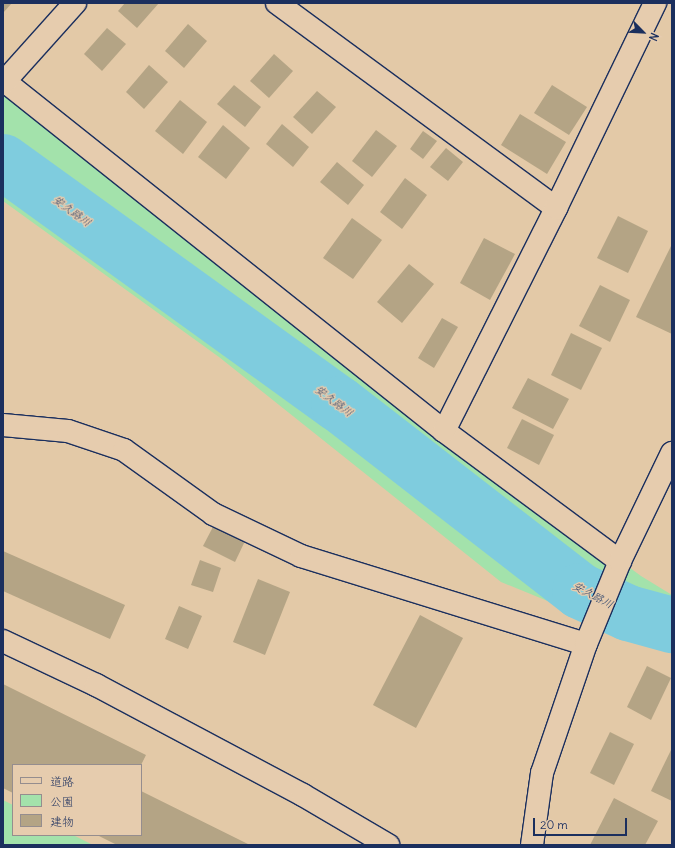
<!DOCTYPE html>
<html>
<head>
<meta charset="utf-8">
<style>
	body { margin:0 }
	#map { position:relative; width:675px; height:848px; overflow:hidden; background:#e3c9a7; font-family:Delius,"Klee One",sans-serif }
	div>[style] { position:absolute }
	.green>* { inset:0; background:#a3e2ab }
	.river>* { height:56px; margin:-28px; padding:0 28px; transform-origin:28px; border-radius:28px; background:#7fccde }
	.building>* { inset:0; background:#b4a485 }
	.roads { filter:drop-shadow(1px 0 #1b2f5e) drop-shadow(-1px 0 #1b2f5e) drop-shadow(0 1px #1b2f5e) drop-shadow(0 -1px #1b2f5e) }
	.street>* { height:22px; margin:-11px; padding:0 11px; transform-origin:11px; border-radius:11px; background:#e6ccae }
	.secondary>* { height:22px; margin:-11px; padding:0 11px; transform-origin:11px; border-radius:11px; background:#e6ccae }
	span { translate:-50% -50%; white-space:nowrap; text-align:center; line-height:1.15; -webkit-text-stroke:3px #e6ccae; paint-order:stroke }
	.water-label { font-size:11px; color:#253f6b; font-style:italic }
	.frame { position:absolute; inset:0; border:4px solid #1b2f5e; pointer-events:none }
	.legend { position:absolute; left:12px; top:764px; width:130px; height:72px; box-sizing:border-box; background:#e6ccae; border:1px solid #958d8e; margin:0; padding:5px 7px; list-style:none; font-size:12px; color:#1b2f5e }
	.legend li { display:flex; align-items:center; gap:8px; height:20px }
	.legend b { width:20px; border:1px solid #958d8e }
	.north { position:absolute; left:623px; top:12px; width:40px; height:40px; -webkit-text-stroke:3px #e6ccae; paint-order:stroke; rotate:114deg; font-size:11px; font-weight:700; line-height:16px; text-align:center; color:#1b2f5e }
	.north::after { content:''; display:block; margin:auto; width:14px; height:18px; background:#1b2f5e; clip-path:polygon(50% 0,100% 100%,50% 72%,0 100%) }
	.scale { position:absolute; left:533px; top:818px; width:94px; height:18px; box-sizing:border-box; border:2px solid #1b2f5e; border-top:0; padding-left:5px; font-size:12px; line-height:14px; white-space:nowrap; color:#1b2f5e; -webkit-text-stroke:3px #e6ccae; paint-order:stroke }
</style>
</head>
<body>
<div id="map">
	<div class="green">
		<div style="clip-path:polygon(3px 92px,528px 493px,641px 576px,672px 595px,672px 652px,501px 582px,219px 357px,3px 201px)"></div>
		<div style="clip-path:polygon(3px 800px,13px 805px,13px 835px,73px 835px,93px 845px,3px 845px)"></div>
	</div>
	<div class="river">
		<div style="left:3px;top:162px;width:414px;rotate:35.8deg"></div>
		<div style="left:339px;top:404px;width:305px;rotate:37.8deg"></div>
		<div style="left:580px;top:591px;width:53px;rotate:24.6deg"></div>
		<div style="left:628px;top:613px;width:46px;rotate:15.3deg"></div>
	</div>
	<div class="building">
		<div style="clip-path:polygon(3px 3px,12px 3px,3px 13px)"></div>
		<div style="clip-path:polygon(125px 3px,159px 3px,137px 28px,118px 11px)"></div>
		<div style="clip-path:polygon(188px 24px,207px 41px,184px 68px,165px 51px)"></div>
		<div style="clip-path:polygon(107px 28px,126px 44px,102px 71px,84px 54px)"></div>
		<div style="clip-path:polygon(274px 54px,293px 71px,269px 98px,250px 81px)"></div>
		<div style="clip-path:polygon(149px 65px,168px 82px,144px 109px,126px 92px)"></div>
		<div style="clip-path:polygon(234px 85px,261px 107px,245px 127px,217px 104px)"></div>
		<div style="clip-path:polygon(552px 85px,587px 107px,569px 135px,534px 113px)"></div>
		<div style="clip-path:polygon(317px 91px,336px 107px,312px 134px,293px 117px)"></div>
		<div style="clip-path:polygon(180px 100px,207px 122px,183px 154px,155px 131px)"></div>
		<div style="clip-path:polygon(520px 114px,566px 142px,547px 174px,501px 145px)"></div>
		<div style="clip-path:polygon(282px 124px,309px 147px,293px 167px,266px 144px)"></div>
		<div style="clip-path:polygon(223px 125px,250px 148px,226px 179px,198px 157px)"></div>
		<div style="clip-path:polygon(376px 130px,397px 146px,372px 177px,352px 161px)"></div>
		<div style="clip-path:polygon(423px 131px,437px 141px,423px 159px,410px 149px)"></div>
		<div style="clip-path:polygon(446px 148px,463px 162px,448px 181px,430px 167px)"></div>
		<div style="clip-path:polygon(337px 162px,364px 185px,348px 205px,320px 182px)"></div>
		<div style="clip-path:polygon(405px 178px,427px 195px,402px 229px,380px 212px)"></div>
		<div style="clip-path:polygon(618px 216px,648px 231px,628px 273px,597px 258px)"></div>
		<div style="clip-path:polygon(352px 218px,382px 240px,353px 279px,323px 258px)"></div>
		<div style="clip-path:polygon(484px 238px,515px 254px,490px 300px,460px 283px)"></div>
		<div style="clip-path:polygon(672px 244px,672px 334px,636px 317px)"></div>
		<div style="clip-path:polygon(409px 264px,434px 284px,402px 323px,377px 302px)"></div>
		<div style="clip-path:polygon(600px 285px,630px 300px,610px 342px,579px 326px)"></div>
		<div style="clip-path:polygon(442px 318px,458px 327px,434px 368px,418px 358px)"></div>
		<div style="clip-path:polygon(571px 333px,602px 348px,581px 390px,551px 375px)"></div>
		<div style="clip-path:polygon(528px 378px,569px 399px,553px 429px,512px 408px)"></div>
		<div style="clip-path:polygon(522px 419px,554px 435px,539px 465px,507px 448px)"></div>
		<div style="clip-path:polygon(215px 523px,246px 539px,235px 562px,203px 546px)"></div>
		<div style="clip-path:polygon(3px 551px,125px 605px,110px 639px,3px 591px)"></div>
		<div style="clip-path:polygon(200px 560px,221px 568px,213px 592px,191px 585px)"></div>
		<div style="clip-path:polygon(258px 579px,290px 592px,265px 655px,233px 642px)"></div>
		<div style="clip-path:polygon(179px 606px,202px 616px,188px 649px,165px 639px)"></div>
		<div style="clip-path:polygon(420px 615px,463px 638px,416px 728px,373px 705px)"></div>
		<div style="clip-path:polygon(647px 666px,671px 678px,651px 720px,627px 707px)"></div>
		<div style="clip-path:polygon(3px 684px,146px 755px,141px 765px,13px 765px,13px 793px,3px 788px)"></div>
		<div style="clip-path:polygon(610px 732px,634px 744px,614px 785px,590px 773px)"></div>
		<div style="clip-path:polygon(671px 750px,672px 751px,672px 801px,651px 791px)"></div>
		<div style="clip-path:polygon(141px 791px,250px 845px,117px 845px,97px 835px,141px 835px)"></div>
		<div style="clip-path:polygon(614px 798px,658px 821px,645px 845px,590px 845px)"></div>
	</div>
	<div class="roads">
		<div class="street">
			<div style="left:277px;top:3px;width:346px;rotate:36.3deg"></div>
			<div style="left:3px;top:80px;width:564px;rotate:38.52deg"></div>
			<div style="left:444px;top:431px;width:219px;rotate:36.5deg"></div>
			<div style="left:5px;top:81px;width:105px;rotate:-48.1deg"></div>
			<div style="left:3px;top:425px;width:65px;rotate:5.3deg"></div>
			<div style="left:68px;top:431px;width:59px;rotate:18.7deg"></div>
			<div style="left:124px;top:450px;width:110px;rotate:35.7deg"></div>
			<div style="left:213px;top:514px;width:98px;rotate:25.5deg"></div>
			<div style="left:301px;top:556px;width:298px;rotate:17.2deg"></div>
			<div style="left:444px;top:431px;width:250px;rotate:-63.3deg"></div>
			<div style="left:556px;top:208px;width:228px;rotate:-64.2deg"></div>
		</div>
		<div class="secondary">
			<div style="left:3px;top:641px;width:103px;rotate:25.3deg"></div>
			<div style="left:96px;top:685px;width:234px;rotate:28deg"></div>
			<div style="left:303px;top:795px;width:99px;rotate:30.5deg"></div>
			<div style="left:532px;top:845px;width:73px;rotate:-82.1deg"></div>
			<div style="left:542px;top:773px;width:136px;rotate:-71.2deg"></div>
			<div style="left:586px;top:644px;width:90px;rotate:-67.7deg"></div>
			<div style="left:620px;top:561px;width:120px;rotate:-64.3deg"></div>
		</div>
	</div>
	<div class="water-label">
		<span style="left:72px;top:211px;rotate:36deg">安久路川</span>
		<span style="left:334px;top:401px;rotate:37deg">安久路川</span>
		<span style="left:593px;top:595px;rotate:28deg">安久路川</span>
	</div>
	<div class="frame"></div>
	<ul class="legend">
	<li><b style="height:5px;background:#e6ccae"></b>道路</li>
	<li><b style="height:11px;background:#a3e2ab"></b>公園</li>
	<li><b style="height:11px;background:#b4a485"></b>建物</li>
	</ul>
	<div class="north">N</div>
	<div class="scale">20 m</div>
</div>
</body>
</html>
